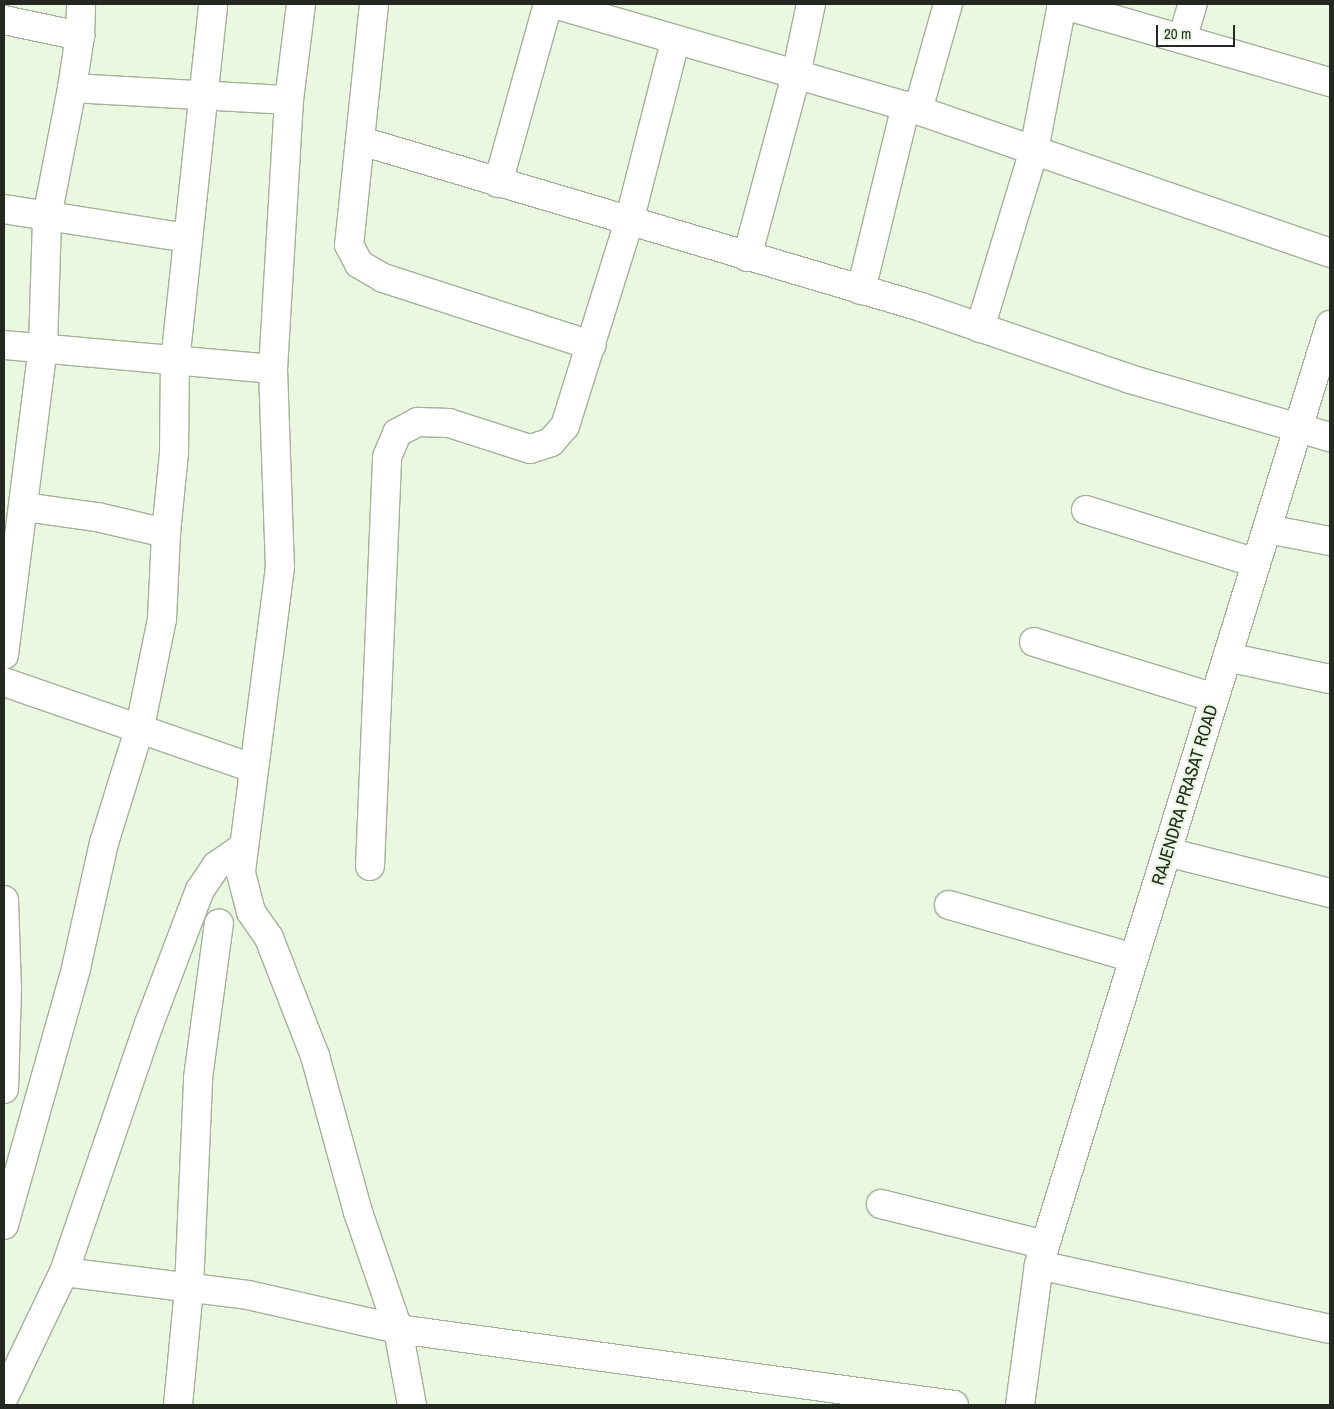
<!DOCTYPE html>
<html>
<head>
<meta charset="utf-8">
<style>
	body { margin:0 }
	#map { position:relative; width:1334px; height:1409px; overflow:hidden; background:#e9f8df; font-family:"Archivo Narrow",sans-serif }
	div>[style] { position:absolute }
	.roads { filter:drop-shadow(1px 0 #a3b19a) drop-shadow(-1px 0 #a3b19a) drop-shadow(0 1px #a3b19a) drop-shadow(0 -1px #a3b19a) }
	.street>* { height:28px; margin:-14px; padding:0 14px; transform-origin:14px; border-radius:14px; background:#fff }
	.secondary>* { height:28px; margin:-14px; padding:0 14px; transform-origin:14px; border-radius:14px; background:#fff }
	span { translate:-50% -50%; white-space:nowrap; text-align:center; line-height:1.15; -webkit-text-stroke:4.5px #e9f8df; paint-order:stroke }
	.street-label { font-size:18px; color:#232920 }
	.frame { position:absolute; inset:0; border:5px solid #232920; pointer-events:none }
	.scale { position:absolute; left:1156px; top:25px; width:79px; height:22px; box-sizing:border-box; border:2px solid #232920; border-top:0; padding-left:6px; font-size:15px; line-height:18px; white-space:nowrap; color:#232920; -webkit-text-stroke:4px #e9f8df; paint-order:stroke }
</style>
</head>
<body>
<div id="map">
	<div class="roads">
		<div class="street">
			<div style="left:301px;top:4px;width:97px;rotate:97.1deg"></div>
			<div style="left:289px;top:100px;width:269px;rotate:93.4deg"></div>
			<div style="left:273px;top:369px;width:198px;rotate:88deg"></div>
			<div style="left:280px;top:567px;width:308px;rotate:97.3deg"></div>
			<div style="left:241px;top:873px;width:40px;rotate:75.6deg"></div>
			<div style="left:251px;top:912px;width:32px;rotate:55deg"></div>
			<div style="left:269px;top:938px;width:127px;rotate:68.7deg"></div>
			<div style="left:315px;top:1056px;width:162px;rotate:74.6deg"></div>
			<div style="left:358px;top:1212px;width:124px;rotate:71.1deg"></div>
			<div style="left:398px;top:1329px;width:77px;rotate:79.6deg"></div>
			<div style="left:374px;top:4px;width:242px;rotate:95.9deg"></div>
			<div style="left:349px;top:245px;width:21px;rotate:62deg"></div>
			<div style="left:359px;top:264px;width:28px;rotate:30deg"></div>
			<div style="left:383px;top:278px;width:219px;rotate:17.9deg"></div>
			<div style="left:554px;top:4px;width:366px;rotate:16.2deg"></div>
			<div style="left:906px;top:106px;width:449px;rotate:19.1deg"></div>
			<div style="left:1061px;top:4px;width:280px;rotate:16.2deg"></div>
			<div style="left:4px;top:20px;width:78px;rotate:11.9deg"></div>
			<div style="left:1182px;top:39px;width:37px;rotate:-73deg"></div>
			<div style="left:72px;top:88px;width:217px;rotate:3.2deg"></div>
			<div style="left:918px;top:110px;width:110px;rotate:-74.2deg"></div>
			<div style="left:361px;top:141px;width:584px;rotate:16.51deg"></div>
			<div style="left:921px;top:307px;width:221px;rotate:19deg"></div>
			<div style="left:1130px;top:379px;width:208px;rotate:16.2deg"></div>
			<div style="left:498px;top:183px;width:186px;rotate:-74.4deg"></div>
			<div style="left:4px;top:209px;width:186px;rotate:9deg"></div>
			<div style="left:747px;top:257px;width:188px;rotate:-74.9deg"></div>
			<div style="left:796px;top:75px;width:73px;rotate:-78.1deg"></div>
			<div style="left:861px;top:290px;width:189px;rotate:-76.3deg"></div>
			<div style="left:980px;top:328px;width:186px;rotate:-73.1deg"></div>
			<div style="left:1034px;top:150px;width:149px;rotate:-79.1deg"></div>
			<div style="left:4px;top:345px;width:270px;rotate:5.1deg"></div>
			<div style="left:24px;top:507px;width:74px;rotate:7.8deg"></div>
			<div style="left:97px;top:517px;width:71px;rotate:13.1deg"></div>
			<div style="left:166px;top:533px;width:80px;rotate:-84.3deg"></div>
			<div style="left:174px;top:453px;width:91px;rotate:-89.4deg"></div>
			<div style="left:175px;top:362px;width:360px;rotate:-83.9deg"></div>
			<div style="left:1086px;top:510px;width:178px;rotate:17.3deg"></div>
			<div style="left:1267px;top:529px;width:64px;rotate:10.8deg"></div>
			<div style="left:1034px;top:642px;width:189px;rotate:17.2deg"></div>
			<div style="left:4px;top:655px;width:310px;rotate:-82.8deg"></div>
			<div style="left:43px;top:347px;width:130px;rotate:-88.2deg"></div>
			<div style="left:47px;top:217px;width:131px;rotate:-79deg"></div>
			<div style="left:72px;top:88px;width:53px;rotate:-81.3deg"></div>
			<div style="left:80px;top:36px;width:32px;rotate:-88deg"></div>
			<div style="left:1227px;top:657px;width:105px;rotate:12.1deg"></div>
			<div style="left:4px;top:682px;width:263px;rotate:19.1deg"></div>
			<div style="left:1167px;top:852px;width:168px;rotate:14.1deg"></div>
			<div style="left:370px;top:866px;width:409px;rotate:-87.6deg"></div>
			<div style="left:387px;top:457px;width:26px;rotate:-67deg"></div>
			<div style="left:397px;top:433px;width:24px;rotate:-28deg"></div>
			<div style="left:418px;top:422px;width:31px;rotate:2deg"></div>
			<div style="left:449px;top:423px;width:85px;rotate:17.8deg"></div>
			<div style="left:530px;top:449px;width:22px;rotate:-18deg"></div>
			<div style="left:551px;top:442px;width:21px;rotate:-49deg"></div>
			<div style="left:565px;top:426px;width:214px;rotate:-72.6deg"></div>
			<div style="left:629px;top:222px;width:187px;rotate:-75.7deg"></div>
			<div style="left:4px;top:900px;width:89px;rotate:88.1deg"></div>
			<div style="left:7px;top:989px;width:100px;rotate:91.7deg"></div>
			<div style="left:949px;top:905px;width:192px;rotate:16deg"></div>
			<div style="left:881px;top:1204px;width:169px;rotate:14deg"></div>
			<div style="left:4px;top:1225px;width:267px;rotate:-74.3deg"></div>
			<div style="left:76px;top:968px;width:128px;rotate:-77.4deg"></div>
			<div style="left:104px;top:843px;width:121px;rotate:-72.8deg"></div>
			<div style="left:140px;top:727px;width:110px;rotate:-78.5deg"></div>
			<div style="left:162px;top:619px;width:86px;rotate:-87.3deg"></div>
			<div style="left:1039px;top:1265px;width:298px;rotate:12.4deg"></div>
			<div style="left:64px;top:1272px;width:185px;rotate:7.1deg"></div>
			<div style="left:248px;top:1295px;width:154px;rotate:12.8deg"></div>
			<div style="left:398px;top:1329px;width:561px;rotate:7.78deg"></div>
			<div style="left:4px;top:1397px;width:139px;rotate:-64.4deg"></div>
			<div style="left:64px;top:1272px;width:262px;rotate:-71.1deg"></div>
			<div style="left:149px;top:1024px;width:143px;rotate:-69.2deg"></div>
			<div style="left:200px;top:890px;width:29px;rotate:-56deg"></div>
			<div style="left:216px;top:866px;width:32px;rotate:-35deg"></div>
			<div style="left:178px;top:1405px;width:118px;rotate:-84.6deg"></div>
			<div style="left:189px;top:1288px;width:210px;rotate:-87.5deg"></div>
			<div style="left:198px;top:1078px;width:156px;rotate:-82.3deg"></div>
		</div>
		<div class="secondary">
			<div style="left:1020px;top:1405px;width:141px;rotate:-82.3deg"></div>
			<div style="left:1039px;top:1265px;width:984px;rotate:-72.8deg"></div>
		</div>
	</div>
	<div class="street-label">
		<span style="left:1185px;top:795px;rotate:-73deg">RAJENDRA PRASAT ROAD</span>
	</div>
	<div class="frame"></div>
	<div class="scale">20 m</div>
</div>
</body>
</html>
